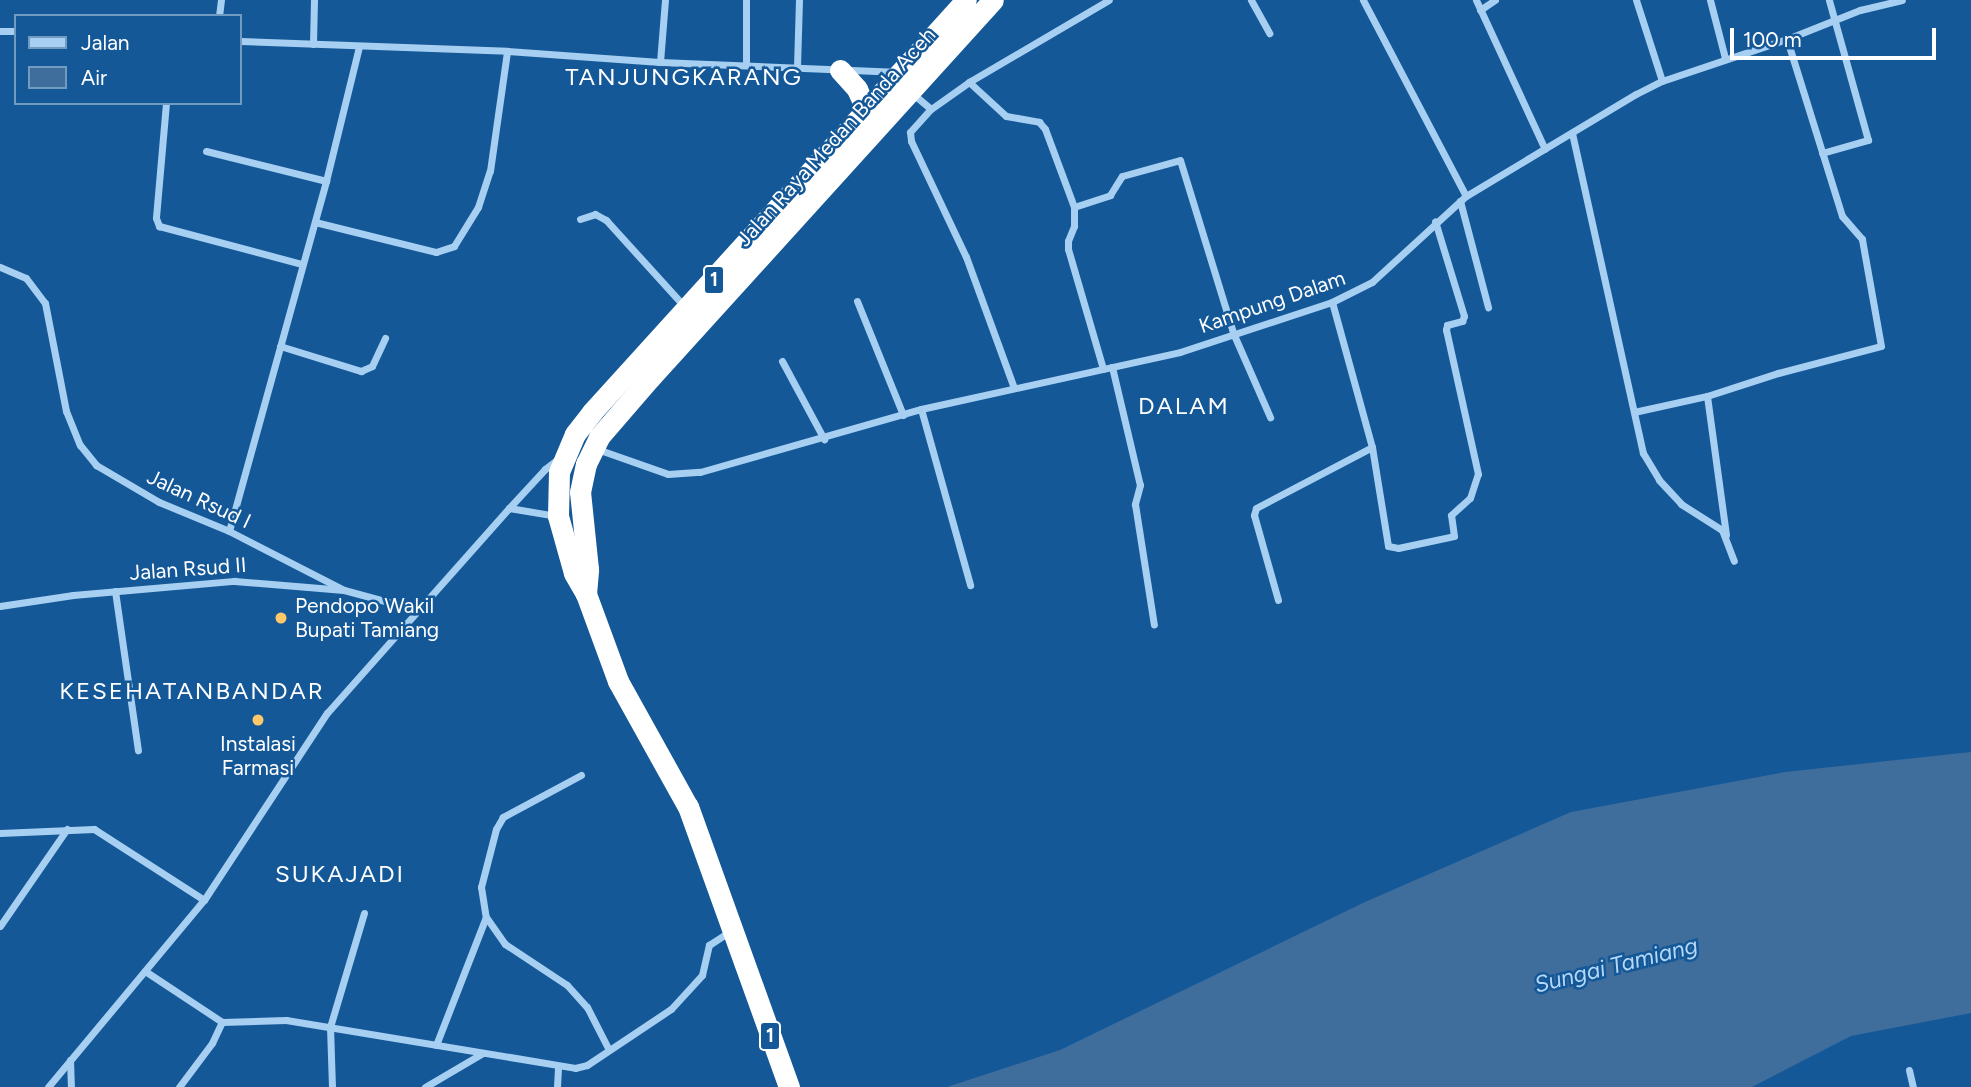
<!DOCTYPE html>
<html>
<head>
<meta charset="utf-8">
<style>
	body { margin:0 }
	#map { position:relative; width:1971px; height:1087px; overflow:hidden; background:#145898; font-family:Figtree,sans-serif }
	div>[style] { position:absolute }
	.water>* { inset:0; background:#3f6e9d }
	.street>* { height:7px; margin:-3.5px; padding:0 3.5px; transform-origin:3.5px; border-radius:3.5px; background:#a7cff2 }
	.highway>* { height:21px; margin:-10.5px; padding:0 10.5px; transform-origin:10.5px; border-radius:10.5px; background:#fff }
	.dots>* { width:19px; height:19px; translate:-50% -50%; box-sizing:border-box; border:4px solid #145898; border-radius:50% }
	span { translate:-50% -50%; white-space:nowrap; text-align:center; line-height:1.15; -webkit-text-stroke:5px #145898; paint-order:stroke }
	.shield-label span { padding:2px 5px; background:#145898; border:2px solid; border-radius:5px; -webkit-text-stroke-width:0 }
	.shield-label { font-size:19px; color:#fff; font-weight:700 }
	.street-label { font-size:21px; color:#fff }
	.poi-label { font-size:21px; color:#fff }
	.left { translate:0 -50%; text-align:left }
	.water-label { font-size:23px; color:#b3d8f9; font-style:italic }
	.quarter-label { font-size:24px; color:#fff; letter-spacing:2px }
	.legend { position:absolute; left:14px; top:14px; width:228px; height:91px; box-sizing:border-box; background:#145898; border:2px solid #729bc1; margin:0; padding:9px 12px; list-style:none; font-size:21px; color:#fff }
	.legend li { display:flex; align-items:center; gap:14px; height:35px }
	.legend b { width:35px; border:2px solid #729bc1 }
	.scale { position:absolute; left:1730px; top:28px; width:206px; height:32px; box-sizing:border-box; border:4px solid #fff; border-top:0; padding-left:9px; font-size:21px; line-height:24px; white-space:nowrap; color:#fff; -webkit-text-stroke:5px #145898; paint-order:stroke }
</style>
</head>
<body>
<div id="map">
	<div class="water">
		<div style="clip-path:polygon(1971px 752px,1971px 1013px,1851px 1036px,1752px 1087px,947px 1087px,1060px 1050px,1365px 902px,1571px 812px,1785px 772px)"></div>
	</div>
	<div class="street">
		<div style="left:746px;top:0;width:64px;rotate:90deg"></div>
		<div style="left:1251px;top:0;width:38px;rotate:61deg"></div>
		<div style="left:1363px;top:0;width:221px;rotate:62.3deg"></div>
		<div style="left:1476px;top:0;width:164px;rotate:65.2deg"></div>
		<div style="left:1636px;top:0;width:85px;rotate:72.2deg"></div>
		<div style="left:1710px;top:0;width:60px;rotate:75.5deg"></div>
		<div style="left:1480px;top:10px;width:18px;rotate:-34deg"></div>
		<div style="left:219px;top:16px;width:16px;rotate:-83deg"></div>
		<div style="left:0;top:31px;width:16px"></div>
		<div style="left:240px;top:41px;width:267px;rotate:2.1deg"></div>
		<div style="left:507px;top:51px;width:153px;rotate:4.1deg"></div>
		<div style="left:660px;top:62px;width:234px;rotate:2.4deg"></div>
		<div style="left:313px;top:44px;width:44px;rotate:-88.7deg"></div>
		<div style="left:660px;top:62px;width:62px;rotate:-85.4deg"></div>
		<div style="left:797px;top:67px;width:67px;rotate:-88.3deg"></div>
		<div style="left:969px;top:82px;width:50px;rotate:42.6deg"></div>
		<div style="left:1006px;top:116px;width:34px;rotate:10deg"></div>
		<div style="left:1039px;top:122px;width:9px;rotate:49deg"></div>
		<div style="left:1045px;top:129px;width:83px;rotate:69.6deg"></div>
		<div style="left:1074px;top:207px;width:19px;rotate:90deg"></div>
		<div style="left:1074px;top:226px;width:16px;rotate:112deg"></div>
		<div style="left:1068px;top:241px;width:8px;rotate:90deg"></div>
		<div style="left:1068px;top:249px;width:125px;rotate:73.7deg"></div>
		<div style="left:913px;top:94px;width:23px;rotate:40deg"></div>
		<div style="left:166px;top:103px;width:115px;rotate:95deg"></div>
		<div style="left:156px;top:218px;width:9px;rotate:69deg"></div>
		<div style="left:159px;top:226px;width:148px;rotate:14.9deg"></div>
		<div style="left:1572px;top:133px;width:328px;rotate:77.5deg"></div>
		<div style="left:1643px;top:453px;width:31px;rotate:59deg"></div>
		<div style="left:1659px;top:480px;width:33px;rotate:47deg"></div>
		<div style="left:1681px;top:504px;width:49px;rotate:32.4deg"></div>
		<div style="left:1722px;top:530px;width:33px;rotate:69deg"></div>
		<div style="left:206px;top:151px;width:124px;rotate:14deg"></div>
		<div style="left:1822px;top:153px;width:48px;rotate:-15.8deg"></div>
		<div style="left:1868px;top:140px;width:145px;rotate:-105.6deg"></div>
		<div style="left:1460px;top:201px;width:110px;rotate:75.2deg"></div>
		<div style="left:1074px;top:207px;width:38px;rotate:-18deg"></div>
		<div style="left:1110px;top:195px;width:22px;rotate:-58deg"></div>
		<div style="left:1122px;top:176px;width:60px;rotate:-15.4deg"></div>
		<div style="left:1180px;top:160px;width:183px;rotate:72.9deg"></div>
		<div style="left:1234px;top:335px;width:90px;rotate:66.3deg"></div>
		<div style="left:580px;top:219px;width:16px;rotate:-18deg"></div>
		<div style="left:595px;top:214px;width:13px;rotate:29deg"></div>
		<div style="left:606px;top:220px;width:118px;rotate:47.8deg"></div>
		<div style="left:315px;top:222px;width:125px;rotate:13.9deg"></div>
		<div style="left:436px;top:252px;width:19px;rotate:-18deg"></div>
		<div style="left:454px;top:246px;width:46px;rotate:-58.4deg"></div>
		<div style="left:478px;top:207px;width:38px;rotate:-72deg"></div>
		<div style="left:490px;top:171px;width:121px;rotate:-81.9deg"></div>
		<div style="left:0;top:267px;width:28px;rotate:23deg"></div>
		<div style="left:26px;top:278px;width:31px;rotate:53deg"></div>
		<div style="left:45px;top:303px;width:110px;rotate:79deg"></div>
		<div style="left:66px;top:411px;width:37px;rotate:68deg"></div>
		<div style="left:80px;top:445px;width:26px;rotate:51deg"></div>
		<div style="left:96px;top:465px;width:73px;rotate:30.4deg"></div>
		<div style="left:159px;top:502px;width:76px;rotate:22.5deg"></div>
		<div style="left:229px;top:531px;width:129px;rotate:27.2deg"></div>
		<div style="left:857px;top:301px;width:123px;rotate:68deg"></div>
		<div style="left:1332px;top:302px;width:150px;rotate:74.6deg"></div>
		<div style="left:1372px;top:447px;width:100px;rotate:80.8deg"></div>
		<div style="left:1388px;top:546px;width:10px;rotate:11deg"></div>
		<div style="left:1398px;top:548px;width:57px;rotate:-12.1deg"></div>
		<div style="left:1454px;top:536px;width:21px;rotate:-98deg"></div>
		<div style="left:1451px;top:515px;width:25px;rotate:-42deg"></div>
		<div style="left:1470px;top:498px;width:25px;rotate:-72deg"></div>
		<div style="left:1478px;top:474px;width:148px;rotate:-102.5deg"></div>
		<div style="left:1446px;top:330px;width:5px;rotate:-79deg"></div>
		<div style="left:1447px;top:325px;width:16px;rotate:-15deg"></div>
		<div style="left:1462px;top:321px;width:5px;rotate:-68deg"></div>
		<div style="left:1464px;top:316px;width:99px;rotate:-107deg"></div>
		<div style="left:280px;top:346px;width:85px;rotate:17.2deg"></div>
		<div style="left:361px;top:371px;width:12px;rotate:-24deg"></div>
		<div style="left:372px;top:366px;width:31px;rotate:-65deg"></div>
		<div style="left:782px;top:361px;width:89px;rotate:61.7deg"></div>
		<div style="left:1112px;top:367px;width:121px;rotate:76.7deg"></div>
		<div style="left:1140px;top:485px;width:20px;rotate:105deg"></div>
		<div style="left:1135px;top:504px;width:122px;rotate:81.1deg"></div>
		<div style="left:1014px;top:388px;width:140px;rotate:-110.1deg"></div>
		<div style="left:966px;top:257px;width:128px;rotate:-115.4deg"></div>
		<div style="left:911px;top:141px;width:9px;rotate:-96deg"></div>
		<div style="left:910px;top:132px;width:31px;rotate:-48deg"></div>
		<div style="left:931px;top:109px;width:47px;rotate:-35.4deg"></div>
		<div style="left:969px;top:82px;width:162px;rotate:-30.4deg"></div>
		<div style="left:1707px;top:396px;width:140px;rotate:82.2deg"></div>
		<div style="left:921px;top:409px;width:183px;rotate:74.4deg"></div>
		<div style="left:1634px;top:412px;width:75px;rotate:-12.4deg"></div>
		<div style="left:1707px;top:396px;width:75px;rotate:-17.9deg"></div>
		<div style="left:1778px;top:373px;width:106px;rotate:-14.7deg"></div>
		<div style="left:1881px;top:346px;width:109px;rotate:-100.1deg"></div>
		<div style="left:1862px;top:239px;width:30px;rotate:-131deg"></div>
		<div style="left:1842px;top:216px;width:185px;rotate:-107.3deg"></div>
		<div style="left:597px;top:449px;width:75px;rotate:19.4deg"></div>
		<div style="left:668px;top:474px;width:32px;rotate:-4deg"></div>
		<div style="left:700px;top:472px;width:230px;rotate:-15.9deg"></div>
		<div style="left:921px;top:409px;width:265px;rotate:-12.4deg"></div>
		<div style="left:1180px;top:352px;width:160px;rotate:-18.2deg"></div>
		<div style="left:1332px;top:302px;width:45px;rotate:-26.6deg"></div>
		<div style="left:1372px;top:282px;width:127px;rotate:-42.5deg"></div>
		<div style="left:1466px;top:196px;width:198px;rotate:-31deg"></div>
		<div style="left:1636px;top:94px;width:29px;rotate:-27deg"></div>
		<div style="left:1662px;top:81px;width:132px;rotate:-18.6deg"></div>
		<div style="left:1787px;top:39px;width:79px;rotate:-21.7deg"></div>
		<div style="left:1860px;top:10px;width:43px;rotate:-13.4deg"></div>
		<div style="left:509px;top:508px;width:49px;rotate:9.5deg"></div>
		<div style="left:229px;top:531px;width:363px;rotate:-74.5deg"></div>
		<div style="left:326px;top:181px;width:138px;rotate:-76.2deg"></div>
		<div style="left:115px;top:591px;width:161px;rotate:81.8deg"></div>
		<div style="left:1278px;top:600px;width:88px;rotate:-105.8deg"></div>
		<div style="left:1254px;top:515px;width:7px;rotate:-74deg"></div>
		<div style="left:1256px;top:508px;width:131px;rotate:-27.7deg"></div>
		<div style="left:0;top:606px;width:74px;rotate:-8.6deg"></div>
		<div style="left:73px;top:595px;width:162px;rotate:-5deg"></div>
		<div style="left:234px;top:581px;width:110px;rotate:4.7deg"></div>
		<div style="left:344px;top:590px;width:77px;rotate:15.1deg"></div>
		<div style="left:581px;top:775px;width:89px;rotate:151.7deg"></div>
		<div style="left:503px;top:817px;width:14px;rotate:120deg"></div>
		<div style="left:496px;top:829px;width:60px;rotate:104.5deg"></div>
		<div style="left:481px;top:887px;width:30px;rotate:81deg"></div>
		<div style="left:486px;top:917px;width:33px;rotate:55deg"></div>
		<div style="left:505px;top:944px;width:74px;rotate:33.5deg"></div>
		<div style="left:567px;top:985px;width:30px;rotate:48deg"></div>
		<div style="left:587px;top:1007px;width:48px;rotate:62.9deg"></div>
		<div style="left:0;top:833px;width:94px;rotate:-2.4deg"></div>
		<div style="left:94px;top:829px;width:131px;rotate:32.8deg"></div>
		<div style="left:0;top:926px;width:118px;rotate:-55.4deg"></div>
		<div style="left:145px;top:971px;width:92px;rotate:33.5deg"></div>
		<div style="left:222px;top:1022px;width:64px;rotate:-1.8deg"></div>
		<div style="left:286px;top:1020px;width:293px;rotate:9.4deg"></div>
		<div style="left:575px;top:1068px;width:12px;rotate:-14deg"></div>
		<div style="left:587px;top:1065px;width:101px;rotate:-33.7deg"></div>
		<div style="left:671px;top:1009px;width:46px;rotate:-47.6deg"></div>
		<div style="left:702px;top:975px;width:31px;rotate:-77deg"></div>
		<div style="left:709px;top:945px;width:24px;rotate:-33deg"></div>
		<div style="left:436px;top:1045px;width:137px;rotate:-68.7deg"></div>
		<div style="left:70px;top:1060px;width:27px;rotate:88deg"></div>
		<div style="left:1909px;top:1070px;width:17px;rotate:77deg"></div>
		<div style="left:48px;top:1087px;width:244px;rotate:-50.2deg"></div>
		<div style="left:204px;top:900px;width:224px;rotate:-56.7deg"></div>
		<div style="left:327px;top:713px;width:274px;rotate:-48.4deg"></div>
		<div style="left:509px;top:508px;width:53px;rotate:-47.3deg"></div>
		<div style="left:545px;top:469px;width:16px;rotate:-38deg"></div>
		<div style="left:179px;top:1087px;width:55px;rotate:-53.1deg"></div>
		<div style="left:212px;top:1043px;width:23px;rotate:-65deg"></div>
		<div style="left:332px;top:1087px;width:60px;rotate:-91.9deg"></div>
		<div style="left:330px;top:1027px;width:119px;rotate:-73.4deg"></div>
		<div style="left:425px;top:1087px;width:67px;rotate:-30.4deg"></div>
		<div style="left:557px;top:1087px;width:21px;rotate:-87deg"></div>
	</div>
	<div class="highway">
		<div style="left:840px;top:70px;width:25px;rotate:48deg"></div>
		<div style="left:857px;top:89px;width:22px;rotate:66deg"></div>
		<div style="left:586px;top:594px;width:25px;rotate:-85deg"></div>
		<div style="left:588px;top:569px;width:77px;rotate:-95.9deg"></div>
		<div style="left:580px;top:492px;width:29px;rotate:-78deg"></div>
		<div style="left:586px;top:464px;width:30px;rotate:-64deg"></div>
		<div style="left:599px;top:437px;width:78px;rotate:-49.2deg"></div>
		<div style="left:650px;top:378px;width:510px;rotate:-47.78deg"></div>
		<div style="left:789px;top:1087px;width:298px;rotate:-109.8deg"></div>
		<div style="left:688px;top:807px;width:144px;rotate:-119.1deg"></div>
		<div style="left:618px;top:681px;width:93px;rotate:-110.2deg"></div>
		<div style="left:586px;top:594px;width:24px;rotate:-120deg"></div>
		<div style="left:574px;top:573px;width:59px;rotate:-105.7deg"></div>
		<div style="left:558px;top:516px;width:44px;rotate:-88.7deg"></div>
		<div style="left:559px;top:472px;width:41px;rotate:-67.2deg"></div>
		<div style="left:575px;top:434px;width:28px;rotate:-52deg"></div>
		<div style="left:592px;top:412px;width:556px;rotate:-47.77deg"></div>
	</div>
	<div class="dots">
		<div style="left:281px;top:618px;background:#ffc868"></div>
		<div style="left:258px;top:720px;background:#ffc868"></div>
	</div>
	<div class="shield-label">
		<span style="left:714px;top:280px">1</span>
		<span style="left:770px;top:1036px">1</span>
	</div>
	<div class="street-label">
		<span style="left:836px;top:137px;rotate:-48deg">Jalan Raya Medan Banda Aceh</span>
		<span style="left:1272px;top:302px;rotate:-19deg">Kampung Dalam</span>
		<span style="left:199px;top:499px;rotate:25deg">Jalan Rsud I</span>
		<span style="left:188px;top:569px;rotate:-4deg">Jalan Rsud II</span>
	</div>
	<div class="poi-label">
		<span class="left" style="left:295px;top:618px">Pendopo Wakil<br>Bupati Tamiang</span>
		<span style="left:258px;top:756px">Instalasi<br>Farmasi</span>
	</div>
	<div class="water-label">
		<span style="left:1616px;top:965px;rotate:-14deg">Sungai Tamiang</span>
	</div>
	<div class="quarter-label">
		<span style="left:684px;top:77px">TANJUNGKARANG</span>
		<span style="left:1184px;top:406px">DALAM</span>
		<span style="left:192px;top:691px">KESEHATANBANDAR</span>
		<span style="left:340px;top:874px">SUKAJADI</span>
	</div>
	<ul class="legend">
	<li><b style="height:9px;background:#a7cff2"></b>Jalan</li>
	<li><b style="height:19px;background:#3f6e9d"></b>Air</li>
	</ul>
	<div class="scale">100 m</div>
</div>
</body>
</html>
